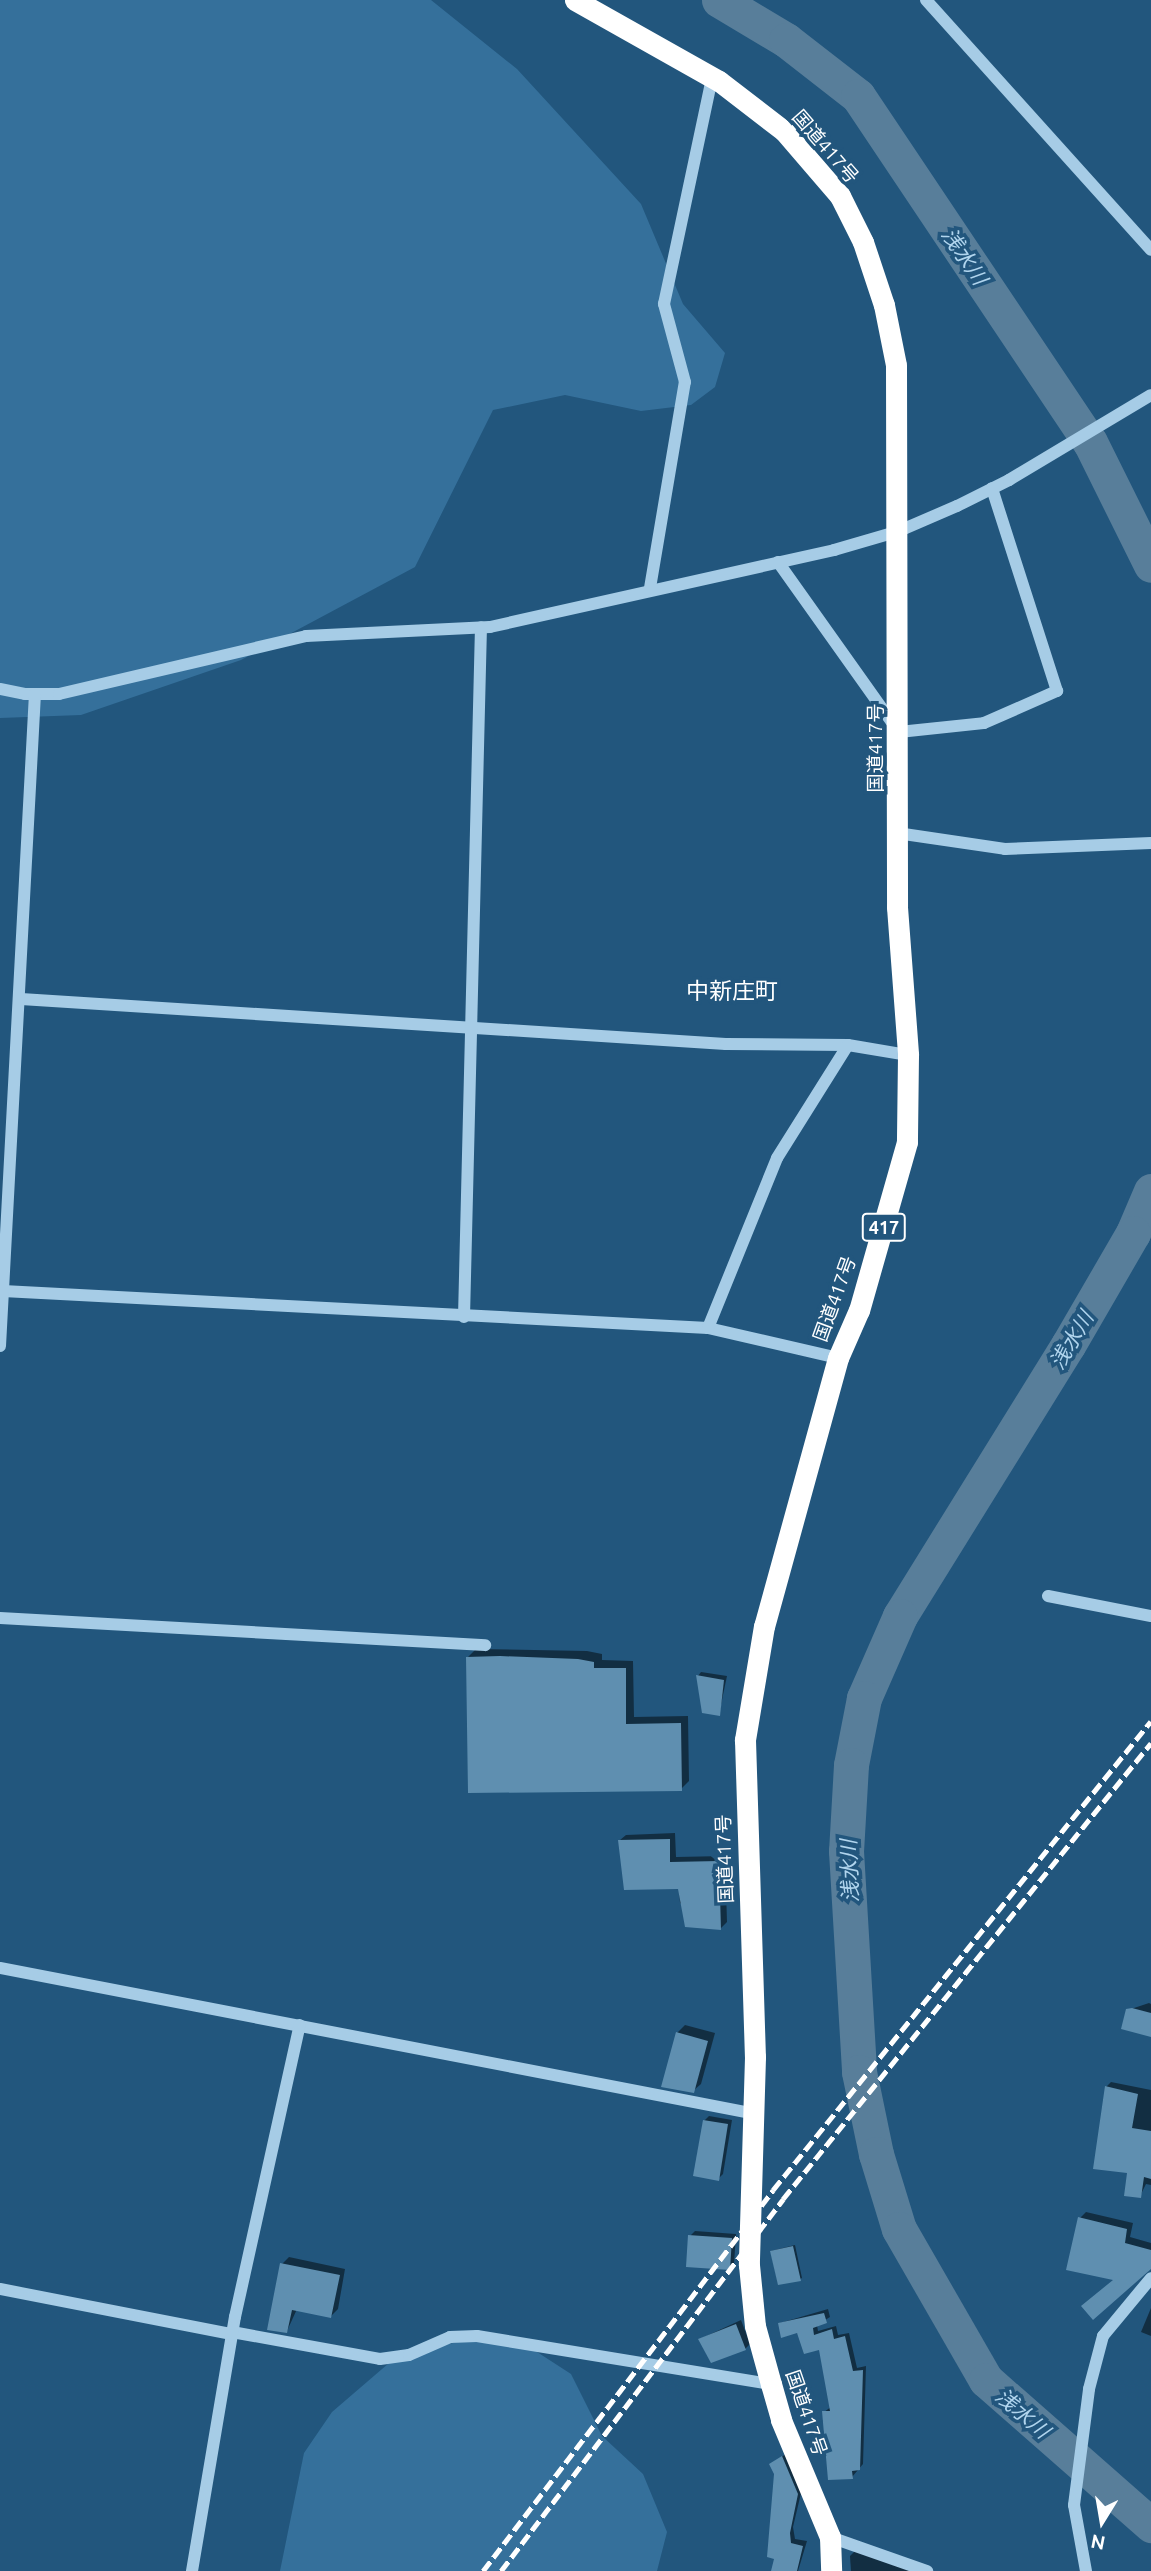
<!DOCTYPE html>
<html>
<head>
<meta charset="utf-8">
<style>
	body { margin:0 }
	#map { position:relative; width:1151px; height:2571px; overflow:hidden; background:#22567d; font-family:Ubuntu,"Noto Sans JP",sans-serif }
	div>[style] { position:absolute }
	.green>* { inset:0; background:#35709b }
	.shadow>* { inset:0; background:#0007 }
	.river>* { height:35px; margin:-17.5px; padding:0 17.5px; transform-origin:17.5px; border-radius:17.5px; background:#587e9a }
	.building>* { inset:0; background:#5f8fb0 }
	.minor>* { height:12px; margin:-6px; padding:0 6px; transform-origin:6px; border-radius:6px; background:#a6cce6 }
	.highway>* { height:21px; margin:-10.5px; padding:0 10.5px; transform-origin:10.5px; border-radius:10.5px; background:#fff }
	.rail>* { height:5px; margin-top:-2.5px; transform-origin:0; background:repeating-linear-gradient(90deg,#fff 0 12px,transparent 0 17px) }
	span { translate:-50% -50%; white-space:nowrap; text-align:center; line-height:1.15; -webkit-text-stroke:7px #22567d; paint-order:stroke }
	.shield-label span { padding:2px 5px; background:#22567d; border:2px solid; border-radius:5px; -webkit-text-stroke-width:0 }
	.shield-label { font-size:18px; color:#fff; font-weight:700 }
	.street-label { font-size:19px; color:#fff }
	.water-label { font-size:21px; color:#b1d5ee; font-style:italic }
	.quarter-label { font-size:23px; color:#fff }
	.north { position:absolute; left:1067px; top:2487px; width:70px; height:70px; -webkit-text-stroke:5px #22567d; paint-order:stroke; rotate:191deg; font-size:19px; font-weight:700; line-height:28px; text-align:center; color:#fff }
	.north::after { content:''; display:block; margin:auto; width:24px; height:32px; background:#fff; clip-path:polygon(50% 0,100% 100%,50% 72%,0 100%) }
</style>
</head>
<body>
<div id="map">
	<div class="green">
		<div style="clip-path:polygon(0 0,431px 0,517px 69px,641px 204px,683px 304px,725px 353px,715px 387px,691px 405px,641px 411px,565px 395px,493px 410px,415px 567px,241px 660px,81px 715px,0 718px)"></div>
		<div style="clip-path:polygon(469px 2339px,534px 2350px,571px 2374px,602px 2436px,643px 2474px,667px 2532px,657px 2571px,280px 2571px,304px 2453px,332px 2412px,396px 2357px)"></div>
	</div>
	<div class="shadow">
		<div style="clip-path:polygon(476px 1649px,587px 1651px,602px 1654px,602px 1660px,633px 1661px,634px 1717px,688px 1716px,689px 1781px,681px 1789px,468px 1657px)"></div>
		<div style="clip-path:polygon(701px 1672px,727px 1676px,719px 1714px,698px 1676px)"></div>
		<div style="clip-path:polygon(675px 1833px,676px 1857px,725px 1856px,727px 1922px,721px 1928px,680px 1903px,679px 1888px,620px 1840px,626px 1835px)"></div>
		<div style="clip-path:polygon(1149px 2003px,1151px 2004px,1151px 2035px,1128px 2010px)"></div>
		<div style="clip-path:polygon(685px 2025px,715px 2033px,701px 2084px,693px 2091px,677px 2033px)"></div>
		<div style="clip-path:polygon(1111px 2082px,1151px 2090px,1151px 2185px,1146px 2184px,1140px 2196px,1129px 2172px,1106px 2087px)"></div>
		<div style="clip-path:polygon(709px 2116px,732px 2120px,723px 2174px,718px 2179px,704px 2121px)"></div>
		<div style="clip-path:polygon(1086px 2212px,1133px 2223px,1130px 2237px,1151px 2243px,1151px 2266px,1080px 2218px)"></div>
		<div style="clip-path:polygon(695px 2231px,736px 2234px,734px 2264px,729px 2269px,690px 2236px)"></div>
		<div style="clip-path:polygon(795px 2245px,802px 2278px,800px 2279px,771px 2251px)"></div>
		<div style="clip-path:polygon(289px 2257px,345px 2269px,338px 2309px,331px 2316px,297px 2309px,287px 2331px,282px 2264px)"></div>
		<div style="clip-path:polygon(1151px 2308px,1151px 2336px,1141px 2332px)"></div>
		<div style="clip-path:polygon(828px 2309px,830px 2317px,817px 2325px,818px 2331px,836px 2326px,838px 2335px,849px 2333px,857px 2368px,866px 2366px,863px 2464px,852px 2477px,824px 2412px,831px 2407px,820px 2347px,780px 2323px)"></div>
		<div style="clip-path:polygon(741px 2320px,750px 2344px,745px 2349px,700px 2339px)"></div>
		<div style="clip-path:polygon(787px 2453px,802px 2489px,793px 2527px,795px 2539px,807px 2541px,798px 2571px,784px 2571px,776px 2558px,776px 2474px,771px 2465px)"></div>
		<div style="clip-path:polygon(855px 2551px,927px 2571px,851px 2571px,850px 2556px)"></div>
	</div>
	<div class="river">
		<div style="left:719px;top:0;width:78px;rotate:30.8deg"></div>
		<div style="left:786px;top:40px;width:91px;rotate:37.9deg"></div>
		<div style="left:858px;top:96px;width:417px;rotate:56.2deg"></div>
		<div style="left:1090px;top:442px;width:137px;rotate:63.6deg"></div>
		<div style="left:1151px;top:1191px;width:46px;rotate:113.2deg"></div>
		<div style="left:1133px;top:1233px;width:129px;rotate:120.1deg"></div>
		<div style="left:1068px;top:1345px;width:319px;rotate:121.8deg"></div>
		<div style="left:900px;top:1616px;width:90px;rotate:113.7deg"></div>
		<div style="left:864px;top:1698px;width:68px;rotate:101deg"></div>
		<div style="left:851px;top:1765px;width:86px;rotate:93.3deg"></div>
		<div style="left:846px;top:1851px;width:221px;rotate:86.6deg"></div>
		<div style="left:859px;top:2072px;width:84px;rotate:78.3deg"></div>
		<div style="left:876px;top:2154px;width:78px;rotate:73deg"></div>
		<div style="left:899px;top:2229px;width:174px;rotate:60.1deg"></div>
		<div style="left:986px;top:2380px;width:220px;rotate:41.3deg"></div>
	</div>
	<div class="building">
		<div style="clip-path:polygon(500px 1656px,578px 1659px,594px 1662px,594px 1668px,626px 1668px,626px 1724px,681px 1723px,682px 1791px,468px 1793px,466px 1657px)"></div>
		<div style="clip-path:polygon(696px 1675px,724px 1680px,720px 1716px,702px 1713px)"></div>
		<div style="clip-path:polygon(670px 1839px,670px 1862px,719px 1861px,721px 1930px,685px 1927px,678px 1889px,624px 1890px,618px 1840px)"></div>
		<div style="clip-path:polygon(1132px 2008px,1151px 2013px,1151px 2037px,1121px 2029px,1126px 2009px)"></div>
		<div style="clip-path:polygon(676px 2032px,708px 2041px,694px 2093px,661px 2087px)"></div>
		<div style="clip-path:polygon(1105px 2086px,1138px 2094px,1132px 2128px,1151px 2131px,1151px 2179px,1144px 2177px,1141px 2198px,1124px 2196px,1127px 2173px,1093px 2169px)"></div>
		<div style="clip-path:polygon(703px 2120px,728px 2124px,719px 2181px,693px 2176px)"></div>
		<div style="clip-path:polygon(1078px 2217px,1127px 2229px,1125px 2243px,1151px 2250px,1151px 2269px,1093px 2320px,1081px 2306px,1113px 2280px,1066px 2270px)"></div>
		<div style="clip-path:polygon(688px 2235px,732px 2238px,730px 2270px,686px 2267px)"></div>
		<div style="clip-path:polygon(793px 2246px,801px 2281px,778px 2285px,770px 2251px)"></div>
		<div style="clip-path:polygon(280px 2263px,340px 2275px,331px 2318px,292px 2310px,287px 2333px,267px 2330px)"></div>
		<div style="clip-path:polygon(824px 2313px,827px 2323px,813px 2328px,814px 2335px,832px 2329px,834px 2339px,845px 2336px,853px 2371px,863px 2370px,860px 2470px,852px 2471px,853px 2479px,828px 2480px,822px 2411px,830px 2411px,819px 2350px,804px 2354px,797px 2333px,781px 2338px,778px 2323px)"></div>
		<div style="clip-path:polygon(736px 2324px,746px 2350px,711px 2363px,698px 2339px)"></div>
		<div style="clip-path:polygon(782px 2456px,798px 2494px,790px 2533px,791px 2543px,803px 2546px,797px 2571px,771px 2571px,774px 2559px,767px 2557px,774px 2474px,769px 2464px)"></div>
	</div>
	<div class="minor">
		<div style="left:926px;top:0;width:336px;rotate:48deg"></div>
		<div style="left:778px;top:562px;width:209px;rotate:54.6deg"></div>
		<div style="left:899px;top:732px;width:85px;rotate:-6deg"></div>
		<div style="left:984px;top:723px;width:80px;rotate:-23.7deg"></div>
		<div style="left:1057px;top:691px;width:213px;rotate:-107.8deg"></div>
		<div style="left:650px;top:588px;width:209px;rotate:-80.4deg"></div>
		<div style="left:685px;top:382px;width:81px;rotate:-105.1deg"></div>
		<div style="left:664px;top:304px;width:231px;rotate:-78deg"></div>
		<div style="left:0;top:689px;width:25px;rotate:11deg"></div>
		<div style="left:25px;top:694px;width:34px"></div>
		<div style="left:59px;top:694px;width:254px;rotate:-13.2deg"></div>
		<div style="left:306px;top:636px;width:184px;rotate:-2.8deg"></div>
		<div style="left:490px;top:627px;width:353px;rotate:-12.6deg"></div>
		<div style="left:834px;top:550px;width:68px;rotate:-16.3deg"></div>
		<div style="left:899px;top:531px;width:63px;rotate:-23.3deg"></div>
		<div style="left:957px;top:506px;width:58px;rotate:-26.6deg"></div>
		<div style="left:1009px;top:480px;width:165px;rotate:-30.9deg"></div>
		<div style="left:897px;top:833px;width:109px;rotate:8.4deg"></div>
		<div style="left:1005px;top:849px;width:146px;rotate:-2.4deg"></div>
		<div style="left:21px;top:999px;width:706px;rotate:3.65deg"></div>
		<div style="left:726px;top:1044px;width:122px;rotate:0.5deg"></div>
		<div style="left:848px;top:1045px;width:61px;rotate:9.5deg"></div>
		<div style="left:3px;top:1291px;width:706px;rotate:3deg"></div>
		<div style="left:708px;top:1328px;width:133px;rotate:13deg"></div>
		<div style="left:464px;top:1317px;width:690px;rotate:-88.59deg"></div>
		<div style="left:708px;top:1328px;width:183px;rotate:-67.9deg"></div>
		<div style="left:777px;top:1158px;width:133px;rotate:-57.9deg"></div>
		<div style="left:0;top:1346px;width:653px;rotate:-86.93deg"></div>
		<div style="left:1048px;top:1596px;width:105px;rotate:11deg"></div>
		<div style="left:0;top:1618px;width:486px;rotate:3.2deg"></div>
		<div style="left:0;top:1968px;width:765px;rotate:10.93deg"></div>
		<div style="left:0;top:2289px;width:236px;rotate:11deg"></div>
		<div style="left:232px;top:2332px;width:150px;rotate:10.3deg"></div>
		<div style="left:380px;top:2359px;width:29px;rotate:-8deg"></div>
		<div style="left:409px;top:2355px;width:45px;rotate:-23.7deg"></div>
		<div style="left:450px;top:2337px;width:27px;rotate:-2deg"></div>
		<div style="left:477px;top:2336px;width:298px;rotate:9.3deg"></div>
		<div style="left:830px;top:2537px;width:103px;rotate:19.3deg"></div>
		<div style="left:192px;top:2571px;width:258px;rotate:-80.4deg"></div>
		<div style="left:235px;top:2317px;width:299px;rotate:-77.5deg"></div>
		<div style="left:1086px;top:2571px;width:67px;rotate:-100.3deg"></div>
		<div style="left:1074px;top:2505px;width:117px;rotate:-82.6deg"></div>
		<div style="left:1089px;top:2389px;width:55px;rotate:-75.2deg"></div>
		<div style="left:1103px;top:2336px;width:75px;rotate:-50.4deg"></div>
	</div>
	<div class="highway">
		<div style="left:575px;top:0;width:165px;rotate:29.4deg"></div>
		<div style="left:719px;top:81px;width:82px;rotate:37.6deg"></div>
		<div style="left:784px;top:131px;width:86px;rotate:49.3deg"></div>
		<div style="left:840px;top:196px;width:51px;rotate:63.4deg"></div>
		<div style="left:863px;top:242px;width:66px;rotate:71.6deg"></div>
		<div style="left:884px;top:305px;width:61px;rotate:78.7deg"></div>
		<div style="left:896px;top:365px;width:542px;rotate:89.89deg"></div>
		<div style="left:897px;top:907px;width:148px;rotate:85.7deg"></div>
		<div style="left:908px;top:1055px;width:87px;rotate:90.7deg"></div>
		<div style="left:907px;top:1142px;width:175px;rotate:105.9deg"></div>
		<div style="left:859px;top:1310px;width:52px;rotate:113.6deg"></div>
		<div style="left:838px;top:1358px;width:278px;rotate:105.4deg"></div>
		<div style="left:764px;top:1626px;width:116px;rotate:99.5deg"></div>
		<div style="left:745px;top:1740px;width:317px;rotate:88.2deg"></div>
		<div style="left:755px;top:2057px;width:208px;rotate:91.7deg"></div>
		<div style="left:749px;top:2265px;width:61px;rotate:84.4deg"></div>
		<div style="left:755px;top:2326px;width:60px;rotate:74.6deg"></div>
		<div style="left:771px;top:2384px;width:37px;rotate:74deg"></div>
		<div style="left:781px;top:2420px;width:127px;rotate:67.3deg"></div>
		<div style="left:830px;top:2537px;width:34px;rotate:88deg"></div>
	</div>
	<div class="rail">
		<div style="left:483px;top:2571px;width:479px;rotate:-52.7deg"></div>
		<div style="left:773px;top:2190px;width:602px;rotate:-51.13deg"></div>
		<div style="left:501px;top:2571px;width:467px;rotate:-52.8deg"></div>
		<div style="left:783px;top:2199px;width:586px;rotate:-51.1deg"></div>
	</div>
	<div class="shield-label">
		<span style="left:884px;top:1227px">417</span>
	</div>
	<div class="street-label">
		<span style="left:825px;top:147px;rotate:49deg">国道417号</span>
		<span style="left:876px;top:748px;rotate:-90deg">国道417号</span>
		<span style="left:835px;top:1299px;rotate:-70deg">国道417号</span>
		<span style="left:725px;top:1859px;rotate:-92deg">国道417号</span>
		<span style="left:806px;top:2413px;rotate:71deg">国道417号</span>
	</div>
	<div class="water-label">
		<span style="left:965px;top:256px;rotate:56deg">浅水川</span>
		<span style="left:1071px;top:1340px;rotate:-59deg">浅水川</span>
		<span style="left:849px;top:1871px;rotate:-92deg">浅水川</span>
		<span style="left:1023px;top:2413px;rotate:41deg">浅水川</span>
	</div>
	<div class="quarter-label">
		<span style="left:732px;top:991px">中新庄町</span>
	</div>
	<div class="north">N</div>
</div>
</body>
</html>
